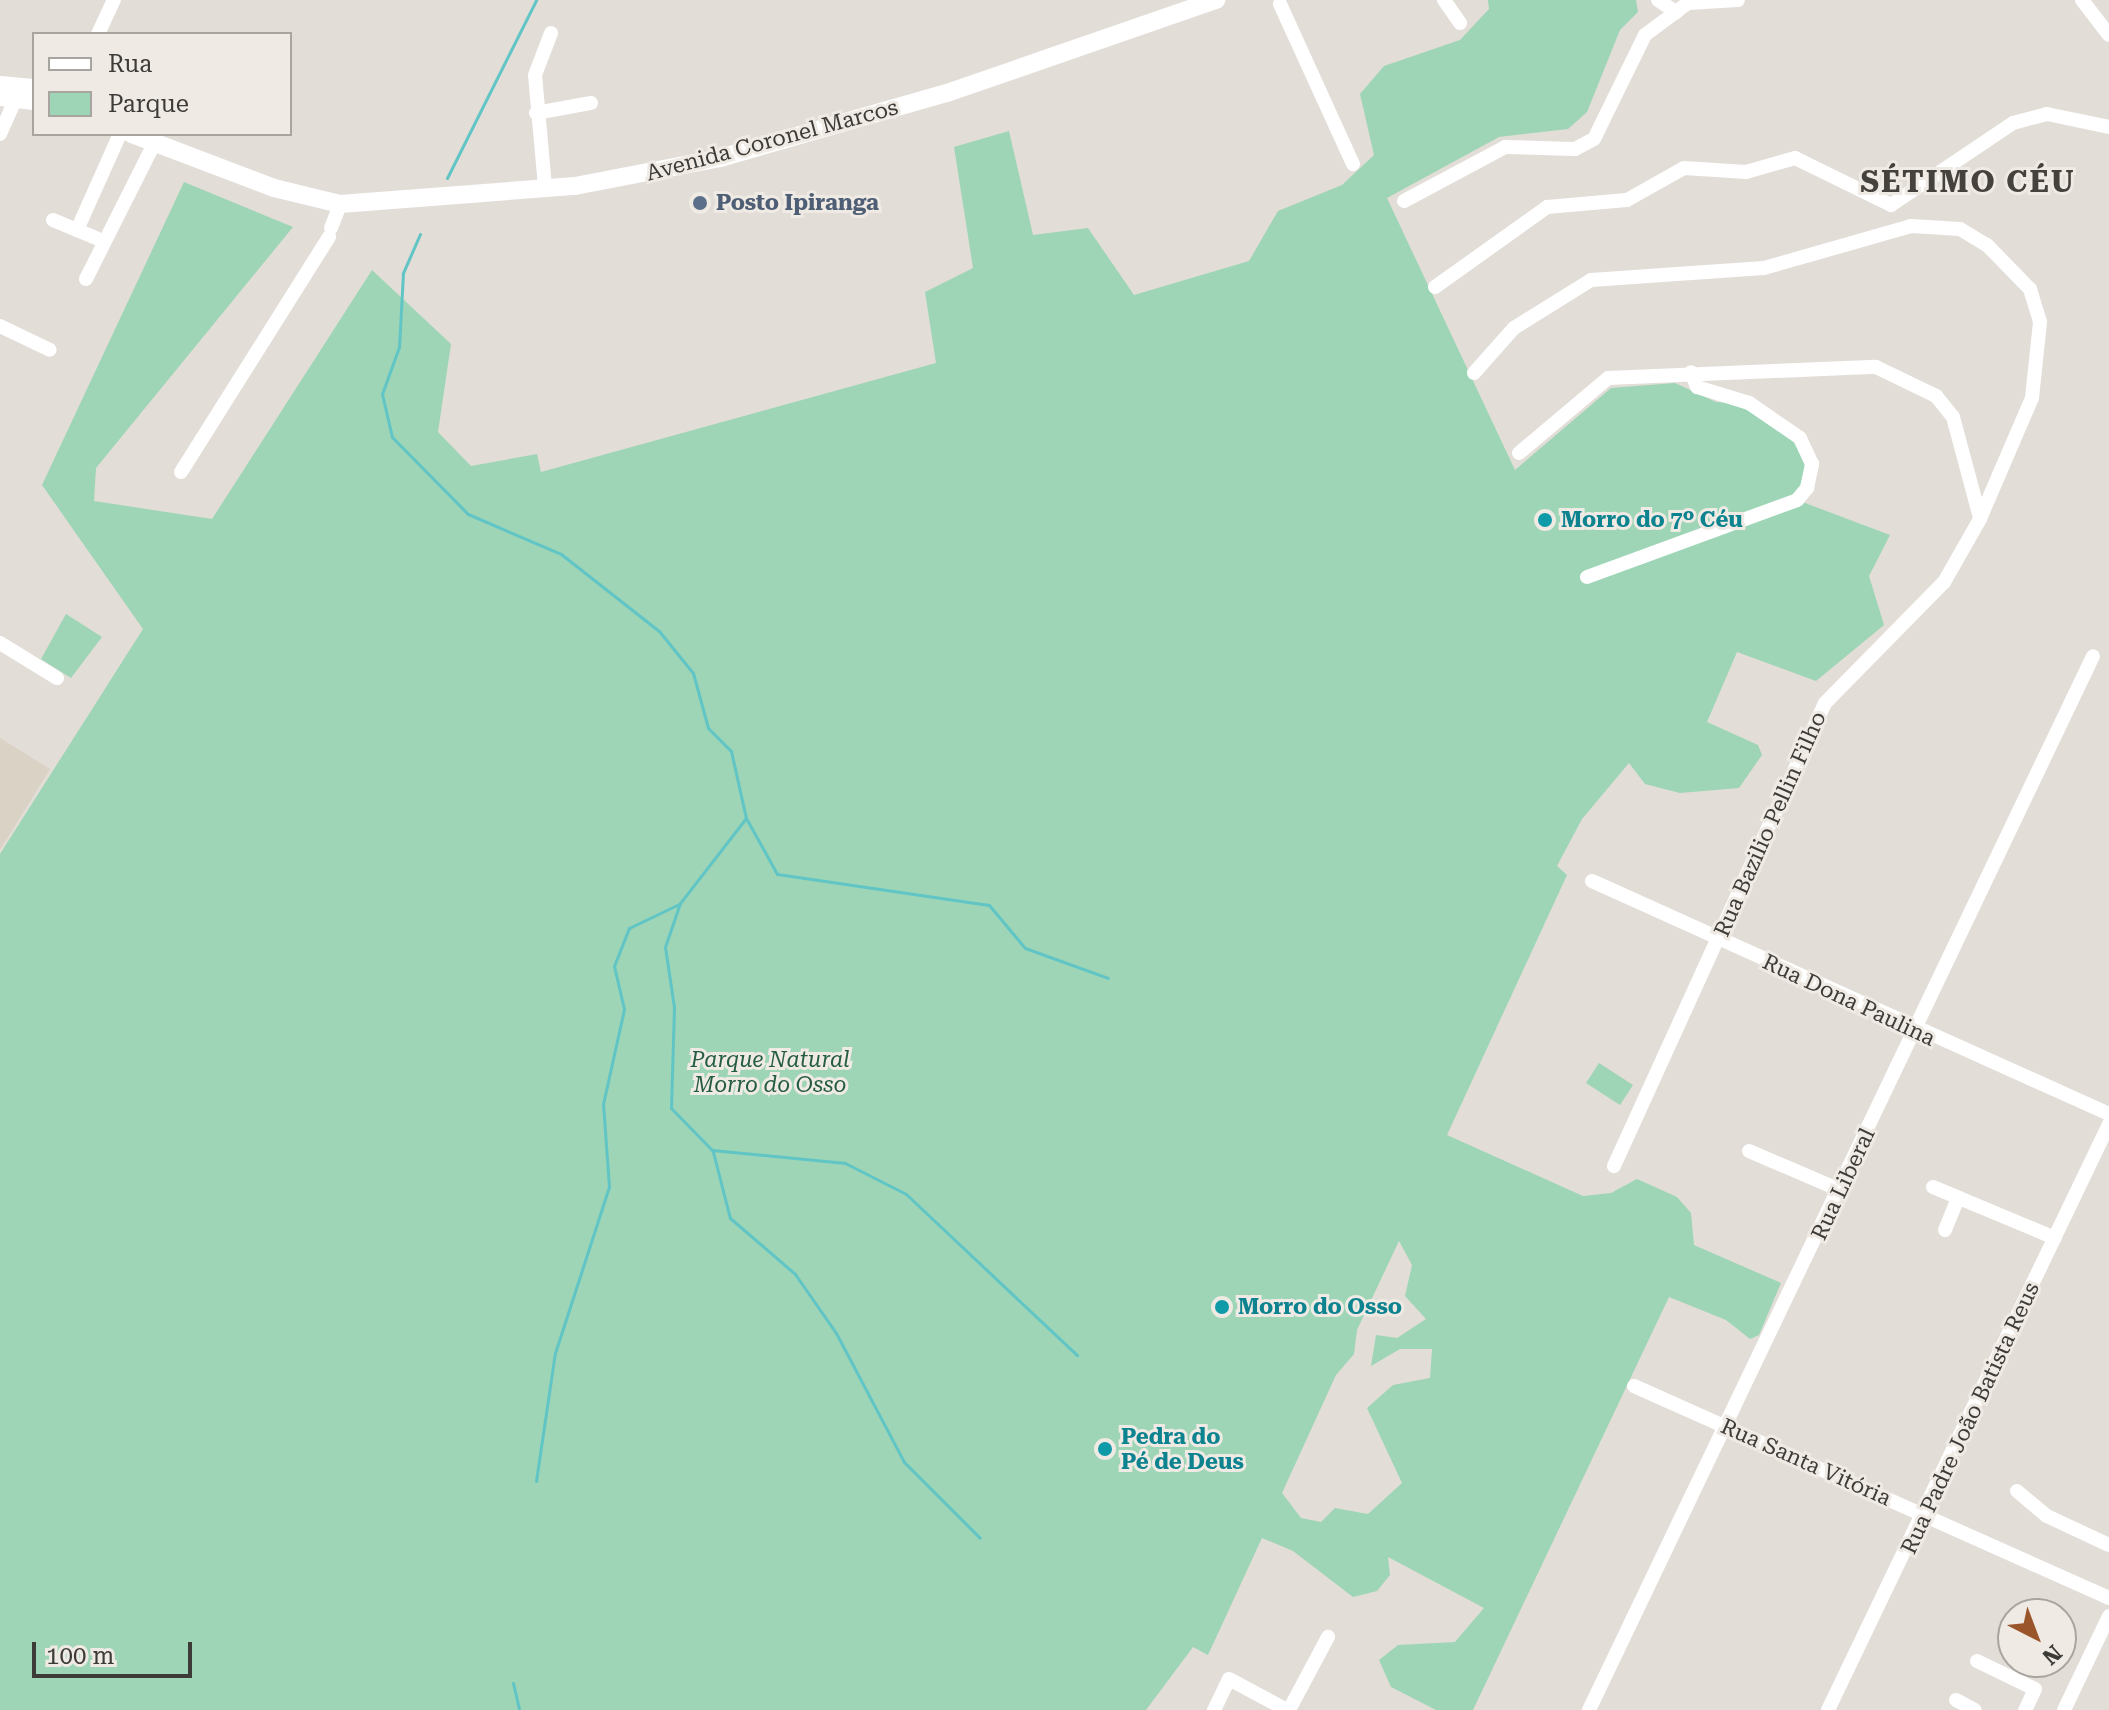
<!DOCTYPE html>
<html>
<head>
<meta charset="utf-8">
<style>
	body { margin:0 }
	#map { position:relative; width:2109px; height:1710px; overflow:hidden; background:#e2ddd7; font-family:"Roboto Serif",serif }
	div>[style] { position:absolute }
	.built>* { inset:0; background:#dbd2c6 }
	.green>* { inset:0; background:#9dd5b6 }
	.stream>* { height:3px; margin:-1.5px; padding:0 1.5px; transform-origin:1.5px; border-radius:1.5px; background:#61c5c6 }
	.minor>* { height:14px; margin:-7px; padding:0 7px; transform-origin:7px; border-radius:7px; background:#fff }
	.major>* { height:18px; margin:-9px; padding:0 9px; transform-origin:9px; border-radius:9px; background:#fff }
	.dots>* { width:22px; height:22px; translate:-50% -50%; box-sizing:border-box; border:4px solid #efeae4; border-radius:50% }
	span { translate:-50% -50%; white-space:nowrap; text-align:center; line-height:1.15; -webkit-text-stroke:6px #efeae4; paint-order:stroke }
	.street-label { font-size:22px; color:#3d3b38 }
	.service-label { font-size:22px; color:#4e5e75; font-weight:700 }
	.left { translate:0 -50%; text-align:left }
	.culture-label { font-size:22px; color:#0d838f; font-weight:700 }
	.park-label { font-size:22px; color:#255d42; font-style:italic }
	.district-label { font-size:30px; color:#45413d; font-weight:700; letter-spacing:2px }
	.legend { position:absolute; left:32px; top:32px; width:260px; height:104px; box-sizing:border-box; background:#efeae4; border:2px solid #a8a49f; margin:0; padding:10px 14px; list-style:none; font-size:24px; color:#3d3b38 }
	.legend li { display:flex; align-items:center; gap:16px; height:40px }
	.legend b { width:40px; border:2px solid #a8a49f }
	.north { position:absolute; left:1997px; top:1598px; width:80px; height:80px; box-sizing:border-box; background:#efeae4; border:2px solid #a8a49f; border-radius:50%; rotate:138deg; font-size:22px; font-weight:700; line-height:32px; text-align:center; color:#3d3b38 }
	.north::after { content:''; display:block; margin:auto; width:28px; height:36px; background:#9b552a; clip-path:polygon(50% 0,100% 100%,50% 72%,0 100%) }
	.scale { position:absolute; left:32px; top:1642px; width:160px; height:36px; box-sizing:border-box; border:4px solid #3d3b38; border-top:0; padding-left:10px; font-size:24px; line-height:28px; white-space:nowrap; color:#3d3b38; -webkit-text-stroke:6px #efeae4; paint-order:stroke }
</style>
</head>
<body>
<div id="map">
	<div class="built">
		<div style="clip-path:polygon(0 738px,50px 769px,0 850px)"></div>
	</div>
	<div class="green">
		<div style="clip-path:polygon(evenodd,1488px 0,1636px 0,1638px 12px,1620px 30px,1587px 112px,1568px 129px,1499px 137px,1387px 198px,1515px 470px,1611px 388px,1675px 383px,1716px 402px,1744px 404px,1800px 442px,1809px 463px,1797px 500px,1890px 535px,1869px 576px,1884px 625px,1816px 681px,1737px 652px,1707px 722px,1758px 745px,1762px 755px,1739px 788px,1680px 793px,1645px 784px,1629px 763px,1582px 819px,1557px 866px,1567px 875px,1447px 1135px,1583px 1196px,1611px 1193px,1637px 1179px,1677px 1197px,1691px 1213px,1694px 1245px,1781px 1283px,1759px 1335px,1750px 1339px,1726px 1320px,1669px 1297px,1473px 1710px,1436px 1710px,1391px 1687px,1379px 1660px,1398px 1645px,1455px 1642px,1484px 1608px,1388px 1557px,1390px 1575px,1377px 1591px,1353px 1597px,1293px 1551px,1262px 1538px,1208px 1655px,1193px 1647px,1146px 1710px,0 1710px,0 854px,143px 629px,42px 485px,184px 182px,293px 227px,96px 468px,94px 501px,212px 519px,372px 270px,451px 344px,438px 432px,471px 466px,537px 454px,541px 472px,936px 363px,925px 292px,973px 268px,954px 147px,1009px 131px,1033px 235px,1088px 228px,1134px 295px,1249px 261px,1278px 211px,1342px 185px,1374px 155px,1360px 94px,1384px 66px,1460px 40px,1489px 9px,1488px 0,1399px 1241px,1412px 1265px,1405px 1296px,1426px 1319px,1397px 1338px,1376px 1335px,1371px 1366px,1400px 1349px,1432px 1349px,1430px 1378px,1393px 1385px,1367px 1408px,1402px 1483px,1368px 1514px,1335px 1508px,1321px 1522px,1301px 1518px,1282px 1493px,1336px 1375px,1354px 1354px,1357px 1330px,1399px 1241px)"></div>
		<div style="clip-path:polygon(66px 614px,102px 637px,71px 678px,41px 659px)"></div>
		<div style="clip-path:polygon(1599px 1063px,1633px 1085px,1620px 1105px,1586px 1083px)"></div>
	</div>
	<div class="stream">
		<div style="left:447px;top:178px;width:199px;rotate:-63.4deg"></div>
		<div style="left:420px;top:234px;width:43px;rotate:113.6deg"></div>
		<div style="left:403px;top:273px;width:74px;rotate:93.1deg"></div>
		<div style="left:399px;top:347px;width:50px;rotate:109.9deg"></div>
		<div style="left:382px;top:394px;width:44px;rotate:76.9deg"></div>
		<div style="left:392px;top:437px;width:108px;rotate:45.4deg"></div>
		<div style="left:468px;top:514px;width:101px;rotate:23.3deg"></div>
		<div style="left:561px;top:554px;width:125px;rotate:38.2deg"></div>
		<div style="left:659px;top:631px;width:54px;rotate:51deg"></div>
		<div style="left:693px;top:673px;width:57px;rotate:74.7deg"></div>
		<div style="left:708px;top:728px;width:33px;rotate:45deg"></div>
		<div style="left:731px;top:751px;width:69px;rotate:77.4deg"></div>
		<div style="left:746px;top:818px;width:108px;rotate:127.8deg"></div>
		<div style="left:680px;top:903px;width:46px;rotate:108.8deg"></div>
		<div style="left:665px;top:947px;width:61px;rotate:81.5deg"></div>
		<div style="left:674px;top:1007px;width:101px;rotate:91.7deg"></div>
		<div style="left:671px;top:1108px;width:59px;rotate:45.7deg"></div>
		<div style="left:712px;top:1150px;width:134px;rotate:5.6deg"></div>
		<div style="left:845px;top:1163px;width:68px;rotate:26.9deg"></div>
		<div style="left:906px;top:1194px;width:235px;rotate:43.3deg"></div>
		<div style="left:746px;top:818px;width:64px;rotate:61deg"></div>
		<div style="left:777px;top:874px;width:214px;rotate:8.3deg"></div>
		<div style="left:989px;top:905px;width:56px;rotate:50.1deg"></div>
		<div style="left:1025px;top:948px;width:88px;rotate:19.9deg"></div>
		<div style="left:713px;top:1152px;width:68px;rotate:75.6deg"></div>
		<div style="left:730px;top:1218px;width:86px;rotate:40.7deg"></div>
		<div style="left:795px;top:1274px;width:72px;rotate:55.2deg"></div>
		<div style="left:836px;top:1333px;width:146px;rotate:62.2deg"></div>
		<div style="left:904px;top:1462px;width:107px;rotate:45deg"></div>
		<div style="left:536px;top:1481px;width:129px;rotate:-81.6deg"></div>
		<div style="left:555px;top:1353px;width:175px;rotate:-72deg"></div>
		<div style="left:609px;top:1187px;width:83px;rotate:-94.1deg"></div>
		<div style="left:603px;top:1104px;width:97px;rotate:-77.5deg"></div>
		<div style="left:624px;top:1009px;width:44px;rotate:-103.1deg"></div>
		<div style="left:614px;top:966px;width:41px;rotate:-68.5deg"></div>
		<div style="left:629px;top:928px;width:55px;rotate:-25.6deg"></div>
		<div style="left:513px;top:1683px;width:28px;rotate:77deg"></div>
	</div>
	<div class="minor">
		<div style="left:1444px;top:0;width:28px;rotate:55deg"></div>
		<div style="left:1658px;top:0;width:22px;rotate:34deg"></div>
		<div style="left:2082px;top:0;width:44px;rotate:52.4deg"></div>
		<div style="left:1280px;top:4px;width:176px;rotate:65.5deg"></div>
		<div style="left:98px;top:34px;width:38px;rotate:-65deg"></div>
		<div style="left:536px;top:113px;width:56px;rotate:-10.3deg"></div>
		<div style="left:0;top:134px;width:39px;rotate:-66deg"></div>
		<div style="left:16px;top:98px;width:8px;rotate:-120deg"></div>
		<div style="left:545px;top:187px;width:112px;rotate:-95.1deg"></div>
		<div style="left:535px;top:75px;width:45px;rotate:-69.1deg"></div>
		<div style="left:1404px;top:201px;width:115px;rotate:-28.1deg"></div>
		<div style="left:1505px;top:147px;width:70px;rotate:1.6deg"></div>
		<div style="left:1575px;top:149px;width:21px;rotate:-28deg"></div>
		<div style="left:1594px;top:139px;width:116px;rotate:-63.9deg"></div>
		<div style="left:1645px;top:35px;width:54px;rotate:-36.7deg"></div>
		<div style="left:1688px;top:3px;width:50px;rotate:-3.4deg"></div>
		<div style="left:1891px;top:205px;width:147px;rotate:-33.9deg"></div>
		<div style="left:2013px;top:123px;width:35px;rotate:-15deg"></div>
		<div style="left:2047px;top:114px;width:63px;rotate:11.8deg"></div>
		<div style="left:53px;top:220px;width:47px;rotate:22.7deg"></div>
		<div style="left:331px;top:228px;width:26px;rotate:-69deg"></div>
		<div style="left:77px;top:230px;width:105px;rotate:-65.9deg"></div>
		<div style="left:86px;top:279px;width:151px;rotate:-63.3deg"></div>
		<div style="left:1435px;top:287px;width:138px;rotate:-35.5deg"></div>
		<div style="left:1547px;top:207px;width:80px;rotate:-5deg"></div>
		<div style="left:1627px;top:200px;width:65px;rotate:-29.3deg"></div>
		<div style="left:1684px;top:168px;width:62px;rotate:3.7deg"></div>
		<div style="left:1746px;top:172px;width:51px;rotate:-15.9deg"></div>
		<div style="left:1795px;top:158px;width:107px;rotate:26.1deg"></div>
		<div style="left:0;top:326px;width:55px;rotate:25.6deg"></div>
		<div style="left:1474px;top:373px;width:60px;rotate:-48.4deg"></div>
		<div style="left:1514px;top:328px;width:91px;rotate:-31.9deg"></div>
		<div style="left:1591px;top:280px;width:173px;rotate:-4deg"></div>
		<div style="left:1764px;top:268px;width:153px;rotate:-15.9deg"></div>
		<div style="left:1911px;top:226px;width:49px;rotate:3.5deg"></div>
		<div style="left:1960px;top:229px;width:31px;rotate:31deg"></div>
		<div style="left:1987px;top:245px;width:62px;rotate:45.7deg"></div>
		<div style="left:2030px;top:289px;width:34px;rotate:73deg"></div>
		<div style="left:2040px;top:322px;width:76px;rotate:96deg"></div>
		<div style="left:2032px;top:398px;width:132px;rotate:113.3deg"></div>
		<div style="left:1980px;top:519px;width:73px;rotate:119.7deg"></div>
		<div style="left:1944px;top:582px;width:170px;rotate:134.5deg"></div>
		<div style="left:1825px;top:703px;width:509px;rotate:114.5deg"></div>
		<div style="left:1519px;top:453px;width:116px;rotate:-40.1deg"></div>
		<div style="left:1608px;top:378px;width:268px;rotate:-2.4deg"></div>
		<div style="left:1876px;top:367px;width:67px;rotate:25.8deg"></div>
		<div style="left:1936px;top:396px;width:27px;rotate:51deg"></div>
		<div style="left:1953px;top:417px;width:105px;rotate:75deg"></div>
		<div style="left:181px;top:472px;width:278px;rotate:-57.8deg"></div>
		<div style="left:1587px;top:577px;width:224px;rotate:-20.1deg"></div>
		<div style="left:1797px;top:500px;width:16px;rotate:-50deg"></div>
		<div style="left:1807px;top:488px;width:25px;rotate:-78deg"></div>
		<div style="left:1812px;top:464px;width:29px;rotate:-115deg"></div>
		<div style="left:1800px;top:438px;width:62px;rotate:-145.5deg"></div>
		<div style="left:1749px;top:403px;width:54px;rotate:-162.9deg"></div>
		<div style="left:1697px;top:387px;width:16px;rotate:-112deg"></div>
		<div style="left:0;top:643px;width:67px;rotate:31.6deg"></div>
		<div style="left:1592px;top:881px;width:567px;rotate:24.26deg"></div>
		<div style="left:1749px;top:1151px;width:99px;rotate:23.2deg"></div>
		<div style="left:1933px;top:1187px;width:132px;rotate:22.7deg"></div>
		<div style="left:1945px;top:1230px;width:35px;rotate:-68deg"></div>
		<div style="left:1634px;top:1386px;width:520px;rotate:24.05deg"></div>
		<div style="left:2017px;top:1491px;width:39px;rotate:40deg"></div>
		<div style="left:2047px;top:1516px;width:68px;rotate:25.1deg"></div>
		<div style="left:1977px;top:1661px;width:64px;rotate:25.8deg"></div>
		<div style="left:2035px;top:1689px;width:23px;rotate:115deg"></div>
		<div style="left:1956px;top:1700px;width:21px;rotate:28deg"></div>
		<div style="left:1214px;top:1710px;width:34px;rotate:-64deg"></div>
		<div style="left:1229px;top:1679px;width:66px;rotate:28.1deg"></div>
		<div style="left:1289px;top:1710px;width:83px;rotate:-61.9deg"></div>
		<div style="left:1589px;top:1710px;width:1168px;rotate:-64.44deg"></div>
		<div style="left:1828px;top:1710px;width:650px;rotate:-64.38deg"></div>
		<div style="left:2064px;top:1710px;width:104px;rotate:-64.4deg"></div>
	</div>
	<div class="major">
		<div style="left:0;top:85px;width:34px;rotate:5deg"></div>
		<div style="left:0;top:97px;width:34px;rotate:7deg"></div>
		<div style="left:132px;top:134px;width:152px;rotate:20.8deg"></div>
		<div style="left:274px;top:188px;width:68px;rotate:13.6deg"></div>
		<div style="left:340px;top:204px;width:236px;rotate:-4.4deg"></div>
		<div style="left:575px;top:186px;width:148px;rotate:-10.9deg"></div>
		<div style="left:720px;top:158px;width:236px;rotate:-16deg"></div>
		<div style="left:947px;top:93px;width:285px;rotate:-19.1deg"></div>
	</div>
	<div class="dots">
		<div style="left:700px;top:203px;background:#5c6f8a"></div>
		<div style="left:1545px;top:520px;background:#0f9aa8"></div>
		<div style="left:1222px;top:1307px;background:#0f9aa8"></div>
		<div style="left:1105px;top:1449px;background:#0f9aa8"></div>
	</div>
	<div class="street-label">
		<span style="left:772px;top:140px;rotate:-15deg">Avenida Coronel Marcos</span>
		<span style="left:1770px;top:824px;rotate:-66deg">Rua Bazilio Pellin Filho</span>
		<span style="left:1849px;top:1000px;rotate:25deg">Rua Dona Paulina</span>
		<span style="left:1843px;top:1184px;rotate:-65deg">Rua Liberal</span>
		<span style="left:1970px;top:1418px;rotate:-65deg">Rua Padre João Batista Reus</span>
		<span style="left:1806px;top:1462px;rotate:24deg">Rua Santa Vitória</span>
	</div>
	<div class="service-label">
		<span class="left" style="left:716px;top:203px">Posto Ipiranga</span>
	</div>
	<div class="culture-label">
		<span class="left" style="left:1561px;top:520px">Morro do 7º Céu</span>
		<span class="left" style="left:1238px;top:1307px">Morro do Osso</span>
		<span class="left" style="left:1121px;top:1449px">Pedra do<br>Pé de Deus</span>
	</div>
	<div class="park-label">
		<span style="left:770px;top:1072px">Parque Natural<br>Morro do Osso</span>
	</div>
	<div class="district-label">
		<span style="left:1968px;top:182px">SÉTIMO CÉU</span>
	</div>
	<ul class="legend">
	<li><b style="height:10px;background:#fff"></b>Rua</li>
	<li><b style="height:22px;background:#9dd5b6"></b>Parque</li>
	</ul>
	<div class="north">N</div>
	<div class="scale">100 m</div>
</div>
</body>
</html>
